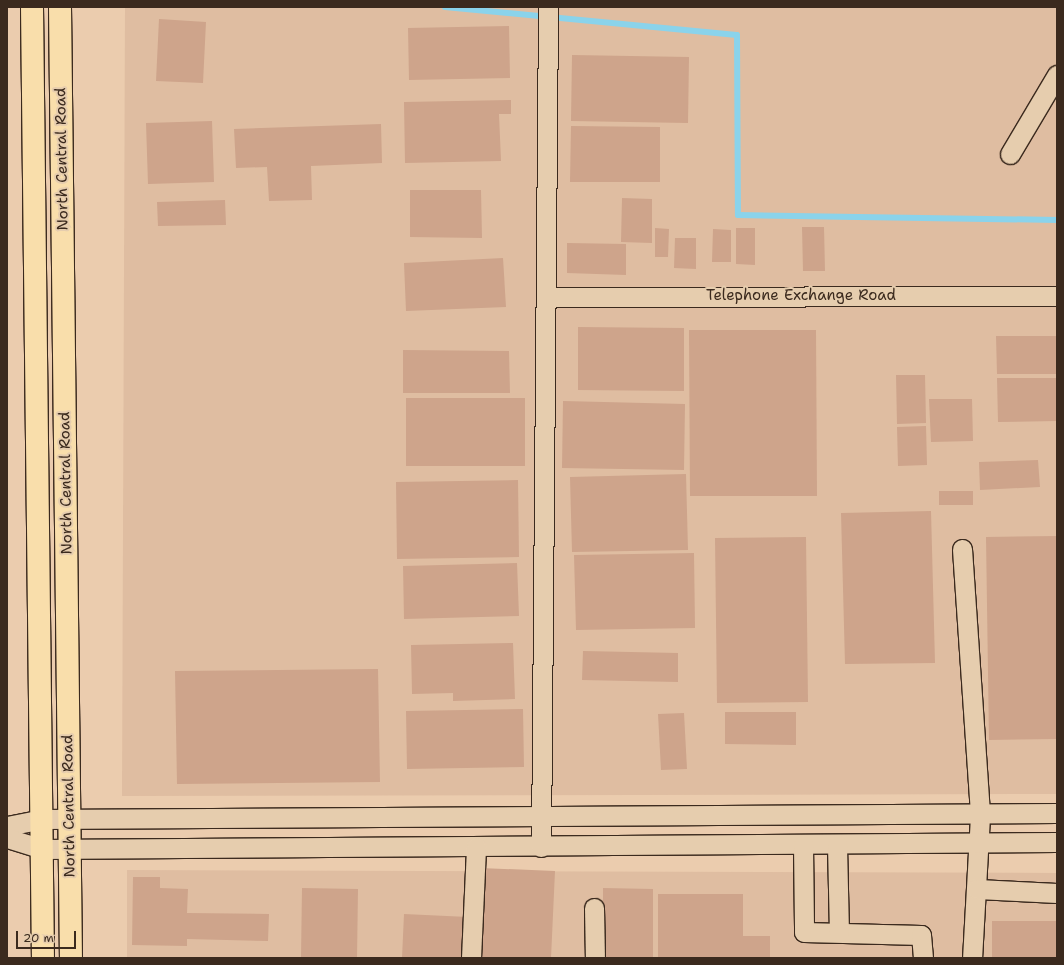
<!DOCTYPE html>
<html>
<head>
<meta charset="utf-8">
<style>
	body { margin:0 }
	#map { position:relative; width:1064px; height:965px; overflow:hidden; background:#ebccae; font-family:"Shantell Sans",sans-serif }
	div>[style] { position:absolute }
	.built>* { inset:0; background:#dfbda1 }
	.stream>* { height:6px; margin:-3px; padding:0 3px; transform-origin:3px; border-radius:3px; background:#8ad3eb }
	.building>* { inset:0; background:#cea48b }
	.roads { filter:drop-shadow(1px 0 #3b2a1e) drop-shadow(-1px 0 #3b2a1e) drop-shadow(0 1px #3b2a1e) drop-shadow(0 -1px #3b2a1e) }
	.minor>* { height:19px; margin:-9.5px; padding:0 9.5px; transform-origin:9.5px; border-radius:9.5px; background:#e6cdae }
	.major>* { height:22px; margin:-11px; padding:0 11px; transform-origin:11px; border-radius:11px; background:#f9deab }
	span { translate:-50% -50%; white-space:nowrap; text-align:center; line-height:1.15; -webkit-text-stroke:4px #e6cdae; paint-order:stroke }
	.street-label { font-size:15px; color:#3b2a1e }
	.frame { position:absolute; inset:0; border:8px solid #3b2a1e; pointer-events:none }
	.scale { position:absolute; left:16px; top:931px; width:60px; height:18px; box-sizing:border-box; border:2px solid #3b2a1e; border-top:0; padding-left:5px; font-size:12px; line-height:14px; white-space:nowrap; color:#3b2a1e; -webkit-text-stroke:3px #e6cdae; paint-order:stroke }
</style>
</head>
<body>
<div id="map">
	<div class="built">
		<div style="clip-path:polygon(125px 7px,1057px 7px,1057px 794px,122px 796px)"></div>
		<div style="clip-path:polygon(127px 870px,1057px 873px,1057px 958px,127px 958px)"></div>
	</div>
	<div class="stream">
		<div style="left:445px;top:7px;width:293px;rotate:5.5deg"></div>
		<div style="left:737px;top:35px;width:180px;rotate:89.7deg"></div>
		<div style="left:738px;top:215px;width:319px;rotate:0.9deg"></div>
	</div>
	<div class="building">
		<div style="clip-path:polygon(159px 19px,206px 22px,203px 83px,156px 81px)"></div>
		<div style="clip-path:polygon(509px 26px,510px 78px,409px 80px,408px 28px)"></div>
		<div style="clip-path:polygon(572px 55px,689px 57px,688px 123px,571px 121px)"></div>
		<div style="clip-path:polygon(511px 100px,511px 114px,499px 114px,501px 161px,405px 163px,404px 102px)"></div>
		<div style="clip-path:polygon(212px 121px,214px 182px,148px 184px,146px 123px)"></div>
		<div style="clip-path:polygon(381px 124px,382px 163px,311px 166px,312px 200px,269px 201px,267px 167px,236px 168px,234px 129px)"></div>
		<div style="clip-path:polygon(571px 126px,660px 127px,660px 182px,570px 182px)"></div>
		<div style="clip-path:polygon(410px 190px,481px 190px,482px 238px,410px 237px)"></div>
		<div style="clip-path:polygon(622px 198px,652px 199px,652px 243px,621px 242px)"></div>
		<div style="clip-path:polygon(225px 200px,226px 225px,158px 226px,157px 202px)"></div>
		<div style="clip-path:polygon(802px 227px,824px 227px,825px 271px,803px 271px)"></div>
		<div style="clip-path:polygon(655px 228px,669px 229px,668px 257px,655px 257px)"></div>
		<div style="clip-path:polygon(736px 228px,755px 228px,755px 265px,736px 264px)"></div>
		<div style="clip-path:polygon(713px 229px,731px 230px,731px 262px,712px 262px)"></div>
		<div style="clip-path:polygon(675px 238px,696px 238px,696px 269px,674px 268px)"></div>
		<div style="clip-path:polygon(567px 243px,626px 244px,626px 275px,567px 273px)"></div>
		<div style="clip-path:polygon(503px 258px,506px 307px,406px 311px,404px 263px)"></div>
		<div style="clip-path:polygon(578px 327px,684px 328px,684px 391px,578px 390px)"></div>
		<div style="clip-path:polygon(689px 330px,816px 330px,817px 496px,690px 496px)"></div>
		<div style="clip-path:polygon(996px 336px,1057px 336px,1057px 374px,997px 374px)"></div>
		<div style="clip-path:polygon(403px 350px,509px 351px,510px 393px,403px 393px)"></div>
		<div style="clip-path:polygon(896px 375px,925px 375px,926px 423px,897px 424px)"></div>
		<div style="clip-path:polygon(997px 378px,1057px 378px,1057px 421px,998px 422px)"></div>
		<div style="clip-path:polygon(406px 398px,525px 398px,525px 466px,406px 466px)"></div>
		<div style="clip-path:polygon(929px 399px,972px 399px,973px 441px,931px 442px)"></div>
		<div style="clip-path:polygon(563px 401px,685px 404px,684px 470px,562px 468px)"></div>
		<div style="clip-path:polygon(926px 426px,927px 465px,898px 466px,897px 427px)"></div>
		<div style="clip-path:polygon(1038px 460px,1040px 487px,980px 490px,979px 462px)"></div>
		<div style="clip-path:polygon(686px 474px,688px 550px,572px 552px,570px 477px)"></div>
		<div style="clip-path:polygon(518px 480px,519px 557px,397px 559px,396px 482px)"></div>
		<div style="clip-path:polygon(939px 491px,973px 491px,973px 505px,939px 505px)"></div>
		<div style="clip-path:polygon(931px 511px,935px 663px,845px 664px,841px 513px)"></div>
		<div style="clip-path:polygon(1057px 536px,1057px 739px,989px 740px,986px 537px)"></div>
		<div style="clip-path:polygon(806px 537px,808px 702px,717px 703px,715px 538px)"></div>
		<div style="clip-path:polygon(694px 553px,695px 628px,576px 630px,574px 555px)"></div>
		<div style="clip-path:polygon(517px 563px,519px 616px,404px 619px,403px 566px)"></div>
		<div style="clip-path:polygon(513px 643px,515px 699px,453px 701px,453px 693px,412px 694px,411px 645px)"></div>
		<div style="clip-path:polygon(583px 651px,678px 653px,678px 682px,582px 680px)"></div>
		<div style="clip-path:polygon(378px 669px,380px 782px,177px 784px,175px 671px)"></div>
		<div style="clip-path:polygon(523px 709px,524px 767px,407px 769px,406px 711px)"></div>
		<div style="clip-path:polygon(725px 712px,796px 712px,796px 745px,725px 744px)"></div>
		<div style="clip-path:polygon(684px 713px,687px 769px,661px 770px,658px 714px)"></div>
		<div style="clip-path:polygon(480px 868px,555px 871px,551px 958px,476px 958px)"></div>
		<div style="clip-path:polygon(133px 877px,160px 877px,160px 888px,188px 889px,187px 913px,269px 914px,268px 941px,187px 939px,187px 946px,132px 945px)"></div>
		<div style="clip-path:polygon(302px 888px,358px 889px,357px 958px,301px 958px)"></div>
		<div style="clip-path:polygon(603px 888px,653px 889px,653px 958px,603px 958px)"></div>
		<div style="clip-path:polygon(658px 894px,743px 894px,743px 936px,770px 936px,770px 958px,658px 958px)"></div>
		<div style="clip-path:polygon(404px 914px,468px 917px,466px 958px,402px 958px)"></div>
		<div style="clip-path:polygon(992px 921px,1057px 921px,1057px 958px,992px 958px)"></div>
	</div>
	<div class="roads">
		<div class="minor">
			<div style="left:1010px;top:154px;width:92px;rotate:-59.3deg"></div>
			<div style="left:546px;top:297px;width:511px;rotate:-0.11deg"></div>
			<div style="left:962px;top:549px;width:268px;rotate:86.1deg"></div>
			<div style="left:980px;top:816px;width:142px;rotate:93.2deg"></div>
			<div style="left:7px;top:826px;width:36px;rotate:-11deg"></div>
			<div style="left:42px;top:819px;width:1015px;rotate:-0.34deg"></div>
			<div style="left:7px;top:838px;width:37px;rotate:17deg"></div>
			<div style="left:42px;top:849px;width:1015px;rotate:-0.4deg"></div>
			<div style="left:803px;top:845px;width:87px;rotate:89.3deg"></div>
			<div style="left:804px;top:932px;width:117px;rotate:1.5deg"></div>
			<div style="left:921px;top:935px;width:23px;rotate:85deg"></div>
			<div style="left:837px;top:845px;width:87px;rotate:88.7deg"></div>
			<div style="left:541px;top:847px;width:840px;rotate:-89.52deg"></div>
			<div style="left:977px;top:889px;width:80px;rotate:2.9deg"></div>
			<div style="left:594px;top:908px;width:50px;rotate:88.9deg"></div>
			<div style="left:471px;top:958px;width:111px;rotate:-87.4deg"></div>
		</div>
		<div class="major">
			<div style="left:32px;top:7px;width:951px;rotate:89.34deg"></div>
			<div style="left:60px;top:7px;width:951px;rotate:89.34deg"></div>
		</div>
	</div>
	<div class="street-label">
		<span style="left:62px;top:159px;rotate:-91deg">North Central Road</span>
		<span style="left:801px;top:296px">Telephone Exchange Road</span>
		<span style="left:66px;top:483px;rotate:-91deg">North Central Road</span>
		<span style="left:69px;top:806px;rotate:-91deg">North Central Road</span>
	</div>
	<div class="frame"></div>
	<div class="scale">20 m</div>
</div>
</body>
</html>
